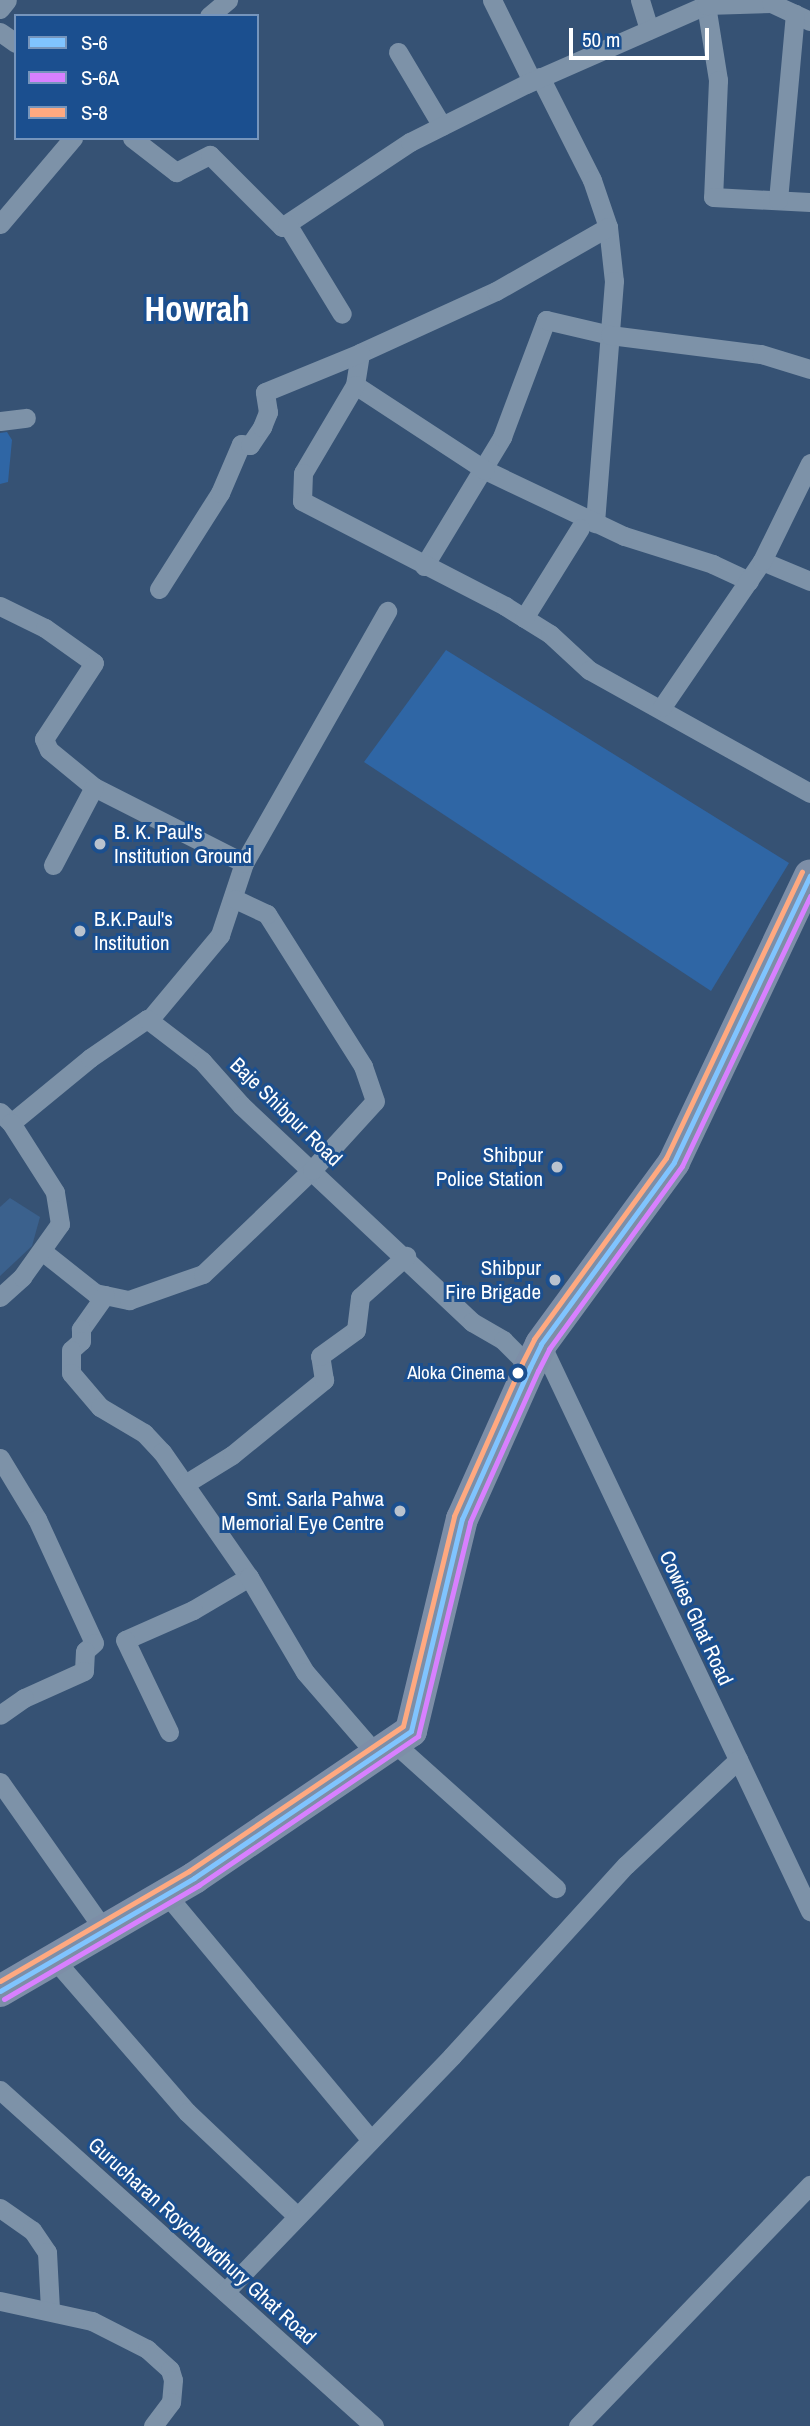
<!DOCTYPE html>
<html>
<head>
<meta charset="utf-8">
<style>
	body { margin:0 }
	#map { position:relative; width:810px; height:2426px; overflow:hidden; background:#365274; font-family:"Archivo Narrow",sans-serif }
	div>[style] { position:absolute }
	.green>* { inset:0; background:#2f66a5 }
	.water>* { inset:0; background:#3b618d }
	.minor>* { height:19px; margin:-9.5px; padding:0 9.5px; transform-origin:9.5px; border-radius:9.5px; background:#7d92a8 }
	.primary>* { height:32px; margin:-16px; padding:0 16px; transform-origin:16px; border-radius:16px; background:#7d8ea7 }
	.bus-1>* { height:5px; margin:-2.5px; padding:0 2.5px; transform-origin:2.5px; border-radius:2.5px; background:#80c4ff }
	.bus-2>* { height:5px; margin:-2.5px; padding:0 2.5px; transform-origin:2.5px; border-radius:2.5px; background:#d880ff }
	.bus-3>* { height:5px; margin:-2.5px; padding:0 2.5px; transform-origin:2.5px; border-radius:2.5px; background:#ffa980 }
	.dots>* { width:19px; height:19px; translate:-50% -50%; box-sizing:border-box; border:4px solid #1b4f8f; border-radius:50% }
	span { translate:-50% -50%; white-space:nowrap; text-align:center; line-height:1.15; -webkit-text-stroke:6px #1b4f8f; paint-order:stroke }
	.bus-label { font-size:19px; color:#fff }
	.right { translate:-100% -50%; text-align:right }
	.poi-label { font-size:21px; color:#fff }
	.left { translate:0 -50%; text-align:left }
	.street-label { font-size:21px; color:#fff }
	.town-label { font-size:35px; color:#fff; font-weight:700 }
	.legend { position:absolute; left:14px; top:14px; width:245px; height:126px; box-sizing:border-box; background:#1b4f8f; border:2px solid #7695bc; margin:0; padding:9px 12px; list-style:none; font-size:21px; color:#fff }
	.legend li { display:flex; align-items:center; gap:14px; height:35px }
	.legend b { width:35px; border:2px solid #7695bc }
	.scale { position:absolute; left:569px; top:28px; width:140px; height:32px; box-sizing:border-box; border:4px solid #fff; border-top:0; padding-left:9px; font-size:21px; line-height:24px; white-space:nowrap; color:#fff; -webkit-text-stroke:5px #1b4f8f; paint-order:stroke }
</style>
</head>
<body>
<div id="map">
	<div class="green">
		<div style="clip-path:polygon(7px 432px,12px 440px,8px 482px,0 484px,0 433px)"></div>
		<div style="clip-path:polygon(446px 650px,789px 863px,711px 991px,364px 762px)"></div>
	</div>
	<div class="water">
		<div style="clip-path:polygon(10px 1198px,40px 1217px,32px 1246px,0 1276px,0 1207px)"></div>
	</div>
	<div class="minor">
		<div style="left:492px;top:0;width:90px;rotate:63.7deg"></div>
		<div style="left:640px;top:0;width:31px;rotate:73deg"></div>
		<div style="left:706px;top:5px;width:76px;rotate:80.9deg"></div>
		<div style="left:718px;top:80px;width:117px;rotate:92.4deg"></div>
		<div style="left:713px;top:197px;width:97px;rotate:3deg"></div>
		<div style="left:0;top:9px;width:11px;rotate:-52deg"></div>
		<div style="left:209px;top:16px;width:25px;rotate:-40deg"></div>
		<div style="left:0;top:32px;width:19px;rotate:35deg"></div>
		<div style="left:398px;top:52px;width:86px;rotate:59.3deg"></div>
		<div style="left:540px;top:77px;width:115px;rotate:63.2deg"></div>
		<div style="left:592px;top:180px;width:50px;rotate:71.2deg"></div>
		<div style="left:608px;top:227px;width:54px;rotate:83.7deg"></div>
		<div style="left:614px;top:281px;width:243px;rotate:94.5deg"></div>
		<div style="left:132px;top:138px;width:56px;rotate:37.7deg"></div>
		<div style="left:176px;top:172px;width:38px;rotate:-27deg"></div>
		<div style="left:210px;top:155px;width:102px;rotate:45deg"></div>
		<div style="left:282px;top:227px;width:154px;rotate:-33.6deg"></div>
		<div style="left:410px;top:142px;width:130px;rotate:-26.6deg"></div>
		<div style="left:526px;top:84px;width:197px;rotate:-23.7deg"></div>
		<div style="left:706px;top:5px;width:65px;rotate:-1.8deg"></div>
		<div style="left:771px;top:3px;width:43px;rotate:24.8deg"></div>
		<div style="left:778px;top:200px;width:187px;rotate:-84.8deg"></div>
		<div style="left:0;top:224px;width:113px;rotate:-49.7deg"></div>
		<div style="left:287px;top:224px;width:105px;rotate:58.6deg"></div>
		<div style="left:355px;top:385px;width:32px;rotate:-81deg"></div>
		<div style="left:360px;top:353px;width:149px;rotate:-24.5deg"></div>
		<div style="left:496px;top:291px;width:129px;rotate:-29.7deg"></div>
		<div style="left:0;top:421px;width:26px;rotate:-7deg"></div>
		<div style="left:762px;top:561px;width:52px;rotate:22.6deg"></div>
		<div style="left:424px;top:566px;width:151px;rotate:-58.8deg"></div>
		<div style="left:502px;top:437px;width:125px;rotate:-69.4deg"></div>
		<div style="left:546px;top:320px;width:66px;rotate:13.2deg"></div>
		<div style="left:610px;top:335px;width:152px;rotate:7.2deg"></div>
		<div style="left:761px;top:354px;width:51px;rotate:17deg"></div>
		<div style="left:749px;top:581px;width:40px;rotate:-155deg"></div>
		<div style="left:713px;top:564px;width:93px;rotate:-162.5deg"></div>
		<div style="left:624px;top:536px;width:154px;rotate:-154.6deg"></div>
		<div style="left:485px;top:470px;width:155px;rotate:-146.8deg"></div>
		<div style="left:355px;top:385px;width:102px;rotate:120.6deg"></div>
		<div style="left:303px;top:473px;width:28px;rotate:92deg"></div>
		<div style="left:302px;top:501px;width:229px;rotate:27.3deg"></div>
		<div style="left:505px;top:606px;width:53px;rotate:31.9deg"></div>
		<div style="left:550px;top:634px;width:53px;rotate:42.7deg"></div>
		<div style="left:589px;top:670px;width:253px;rotate:29.1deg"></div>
		<div style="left:159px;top:589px;width:114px;rotate:-57.6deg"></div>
		<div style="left:220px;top:493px;width:53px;rotate:-66.8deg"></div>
		<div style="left:241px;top:444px;width:9px;rotate:6deg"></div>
		<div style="left:250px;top:445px;width:22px;rotate:-56deg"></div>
		<div style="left:262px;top:427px;width:16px;rotate:-68deg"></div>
		<div style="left:268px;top:412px;width:20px;rotate:-99deg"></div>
		<div style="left:265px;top:392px;width:103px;rotate:-22.3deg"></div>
		<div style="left:0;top:606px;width:50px;rotate:26.1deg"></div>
		<div style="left:45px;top:628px;width:60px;rotate:35.5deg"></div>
		<div style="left:94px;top:663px;width:91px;rotate:123.3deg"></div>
		<div style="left:44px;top:739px;width:12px;rotate:66deg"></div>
		<div style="left:49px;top:750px;width:58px;rotate:39.4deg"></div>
		<div style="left:94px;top:787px;width:168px;rotate:26.9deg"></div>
		<div style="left:524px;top:618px;width:106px;rotate:-58.1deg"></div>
		<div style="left:662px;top:707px;width:177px;rotate:-55.6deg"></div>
		<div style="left:762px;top:561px;width:109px;rotate:-63.9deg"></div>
		<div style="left:53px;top:865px;width:88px;rotate:-62.3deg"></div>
		<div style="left:149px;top:1020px;width:111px;rotate:-50.1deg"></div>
		<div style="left:220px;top:935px;width:76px;rotate:-71.6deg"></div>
		<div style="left:244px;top:863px;width:290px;rotate:-60.4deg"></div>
		<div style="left:0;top:1112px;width:16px;rotate:45deg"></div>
		<div style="left:11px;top:1123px;width:102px;rotate:-39.4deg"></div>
		<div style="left:90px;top:1058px;width:69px;rotate:-34.4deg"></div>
		<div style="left:147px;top:1019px;width:69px;rotate:37.4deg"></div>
		<div style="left:202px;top:1061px;width:59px;rotate:48.4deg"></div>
		<div style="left:241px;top:1105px;width:317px;rotate:43.2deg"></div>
		<div style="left:472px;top:1322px;width:36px;rotate:30deg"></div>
		<div style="left:503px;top:1340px;width:38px;rotate:45deg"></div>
		<div style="left:42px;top:1251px;width:68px;rotate:38.4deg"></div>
		<div style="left:95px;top:1293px;width:35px;rotate:12deg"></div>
		<div style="left:129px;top:1300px;width:78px;rotate:-19.4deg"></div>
		<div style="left:203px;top:1274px;width:151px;rotate:-43.7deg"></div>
		<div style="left:312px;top:1170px;width:93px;rotate:-47.6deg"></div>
		<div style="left:375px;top:1101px;width:37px;rotate:-109deg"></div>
		<div style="left:363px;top:1066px;width:180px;rotate:-122.3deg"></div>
		<div style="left:267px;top:914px;width:35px;rotate:-155deg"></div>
		<div style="left:105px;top:1295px;width:42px;rotate:125.2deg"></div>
		<div style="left:81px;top:1329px;width:12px;rotate:90deg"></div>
		<div style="left:81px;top:1341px;width:13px;rotate:138deg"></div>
		<div style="left:71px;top:1350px;width:23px;rotate:90deg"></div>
		<div style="left:71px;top:1373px;width:45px;rotate:49.5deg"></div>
		<div style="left:100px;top:1407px;width:51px;rotate:30.6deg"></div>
		<div style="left:144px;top:1433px;width:26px;rotate:47deg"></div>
		<div style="left:162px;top:1452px;width:152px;rotate:55.2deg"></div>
		<div style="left:249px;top:1577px;width:65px;rotate:149.5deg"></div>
		<div style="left:193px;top:1610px;width:74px;rotate:156.2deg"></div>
		<div style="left:125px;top:1640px;width:102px;rotate:64.4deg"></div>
		<div style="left:0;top:1297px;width:30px;rotate:-42deg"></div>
		<div style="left:22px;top:1277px;width:65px;rotate:-54.4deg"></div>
		<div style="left:60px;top:1224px;width:32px;rotate:-99deg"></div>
		<div style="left:55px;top:1192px;width:82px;rotate:-122.5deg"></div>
		<div style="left:541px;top:1344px;width:628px;rotate:64.62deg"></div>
		<div style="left:0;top:1458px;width:71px;rotate:58.8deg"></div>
		<div style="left:37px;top:1519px;width:136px;rotate:65.3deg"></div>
		<div style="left:94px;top:1643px;width:12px;rotate:138deg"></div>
		<div style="left:85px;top:1651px;width:20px;rotate:93deg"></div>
		<div style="left:84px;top:1671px;width:66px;rotate:155.8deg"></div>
		<div style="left:24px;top:1698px;width:29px;rotate:145deg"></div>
		<div style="left:185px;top:1484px;width:55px;rotate:-31.7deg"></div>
		<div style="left:232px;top:1455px;width:119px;rotate:-39.2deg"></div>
		<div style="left:324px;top:1380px;width:24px;rotate:-99deg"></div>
		<div style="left:320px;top:1356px;width:44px;rotate:-35.8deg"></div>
		<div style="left:356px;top:1330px;width:33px;rotate:-83deg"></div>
		<div style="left:360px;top:1297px;width:62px;rotate:-41.7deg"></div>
		<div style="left:249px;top:1577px;width:110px;rotate:59.5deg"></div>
		<div style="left:305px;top:1672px;width:108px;rotate:49.1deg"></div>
		<div style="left:393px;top:1742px;width:219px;rotate:41.9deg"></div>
		<div style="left:0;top:1782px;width:181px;rotate:54.9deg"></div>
		<div style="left:166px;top:1894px;width:320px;rotate:50.2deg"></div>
		<div style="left:54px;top:1959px;width:203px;rotate:49deg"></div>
		<div style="left:187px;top:2112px;width:151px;rotate:43.4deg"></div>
		<div style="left:0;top:2090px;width:503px;rotate:41.94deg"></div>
		<div style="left:0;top:2208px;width:39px;rotate:35deg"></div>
		<div style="left:32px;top:2230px;width:27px;rotate:56deg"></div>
		<div style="left:47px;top:2252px;width:58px;rotate:87deg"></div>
		<div style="left:225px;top:2292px;width:327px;rotate:-46.1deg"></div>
		<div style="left:452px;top:2056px;width:258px;rotate:-47.7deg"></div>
		<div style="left:626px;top:1865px;width:154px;rotate:-43.2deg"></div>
		<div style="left:0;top:2301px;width:94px;rotate:12.3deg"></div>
		<div style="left:92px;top:2321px;width:62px;rotate:27deg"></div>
		<div style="left:147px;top:2349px;width:31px;rotate:42deg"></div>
		<div style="left:170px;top:2370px;width:10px;rotate:73deg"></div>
		<div style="left:173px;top:2380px;width:22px;rotate:95deg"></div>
		<div style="left:171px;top:2402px;width:30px;rotate:127deg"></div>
		<div style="left:578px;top:2426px;width:335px;rotate:-46.1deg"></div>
	</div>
	<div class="primary">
		<div style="left:0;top:1991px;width:225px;rotate:-30.2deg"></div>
		<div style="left:194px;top:1878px;width:262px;rotate:-34.1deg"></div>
		<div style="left:411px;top:1731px;width:218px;rotate:-76.5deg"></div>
		<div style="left:462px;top:1519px;width:167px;rotate:-65.9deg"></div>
		<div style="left:530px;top:1367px;width:25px;rotate:-64deg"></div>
		<div style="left:541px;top:1344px;width:225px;rotate:-53.8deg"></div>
		<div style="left:674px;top:1162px;width:317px;rotate:-64.6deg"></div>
	</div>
	<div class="bus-1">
		<div style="left:0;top:1991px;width:225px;rotate:-30.2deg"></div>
		<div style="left:194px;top:1878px;width:262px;rotate:-34.1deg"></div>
		<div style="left:411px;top:1731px;width:218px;rotate:-76.5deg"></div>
		<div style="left:462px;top:1519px;width:167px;rotate:-65.9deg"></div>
		<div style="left:530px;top:1367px;width:25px;rotate:-64deg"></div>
		<div style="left:541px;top:1344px;width:225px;rotate:-53.8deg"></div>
		<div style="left:674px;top:1162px;width:317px;rotate:-64.6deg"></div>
	</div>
	<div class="bus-2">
		<div style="left:4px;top:1999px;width:226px;rotate:-30.3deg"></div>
		<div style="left:199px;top:1885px;width:265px;rotate:-34.2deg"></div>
		<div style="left:418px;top:1736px;width:220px;rotate:-76.3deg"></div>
		<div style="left:470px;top:1522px;width:166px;rotate:-65.8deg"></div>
		<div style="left:538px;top:1371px;width:25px;rotate:-63deg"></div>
		<div style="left:549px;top:1349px;width:226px;rotate:-54deg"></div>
		<div style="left:682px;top:1166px;width:299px;rotate:-64.6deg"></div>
	</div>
	<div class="bus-3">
		<div style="left:0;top:1981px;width:219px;rotate:-30.2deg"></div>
		<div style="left:189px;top:1871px;width:258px;rotate:-34.1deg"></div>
		<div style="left:403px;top:1726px;width:216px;rotate:-76.3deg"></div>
		<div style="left:454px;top:1516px;width:167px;rotate:-66deg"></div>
		<div style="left:522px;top:1363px;width:27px;rotate:-63deg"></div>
		<div style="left:534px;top:1339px;width:224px;rotate:-53.9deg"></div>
		<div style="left:666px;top:1158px;width:317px;rotate:-64.6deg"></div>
	</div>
	<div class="dots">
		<div style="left:100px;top:844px;background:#b9c2ce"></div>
		<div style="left:80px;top:931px;background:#b9c2ce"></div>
		<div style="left:557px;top:1167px;background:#b9c2ce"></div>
		<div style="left:555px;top:1280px;background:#b9c2ce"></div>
		<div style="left:518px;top:1373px;background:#fff"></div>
		<div style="left:400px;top:1511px;background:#b9c2ce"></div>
	</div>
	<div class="bus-label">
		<span class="right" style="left:505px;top:1373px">Aloka Cinema</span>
	</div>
	<div class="poi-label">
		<span class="left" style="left:114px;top:844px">B. K. Paul's<br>Institution Ground</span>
		<span class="left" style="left:94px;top:931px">B.K.Paul's<br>Institution</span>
		<span class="right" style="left:543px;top:1167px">Shibpur<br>Police Station</span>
		<span class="right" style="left:541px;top:1280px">Shibpur<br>Fire Brigade</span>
		<span class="right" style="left:384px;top:1511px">Smt. Sarla Pahwa<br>Memorial Eye Centre</span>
	</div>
	<div class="street-label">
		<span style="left:286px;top:1112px;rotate:44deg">Baje Shibpur Road</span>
		<span style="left:696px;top:1618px;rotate:65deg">Cowies Ghat Road</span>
		<span style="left:202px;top:2241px;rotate:42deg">Gurucharan Roychowdhury Ghat Road</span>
	</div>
	<div class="town-label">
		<span style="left:197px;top:309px">Howrah</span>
	</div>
	<ul class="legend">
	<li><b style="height:9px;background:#80c4ff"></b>S-6</li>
	<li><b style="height:9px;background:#d880ff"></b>S-6A</li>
	<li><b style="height:9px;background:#ffa980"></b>S-8</li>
	</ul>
	<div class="scale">50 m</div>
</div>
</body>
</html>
